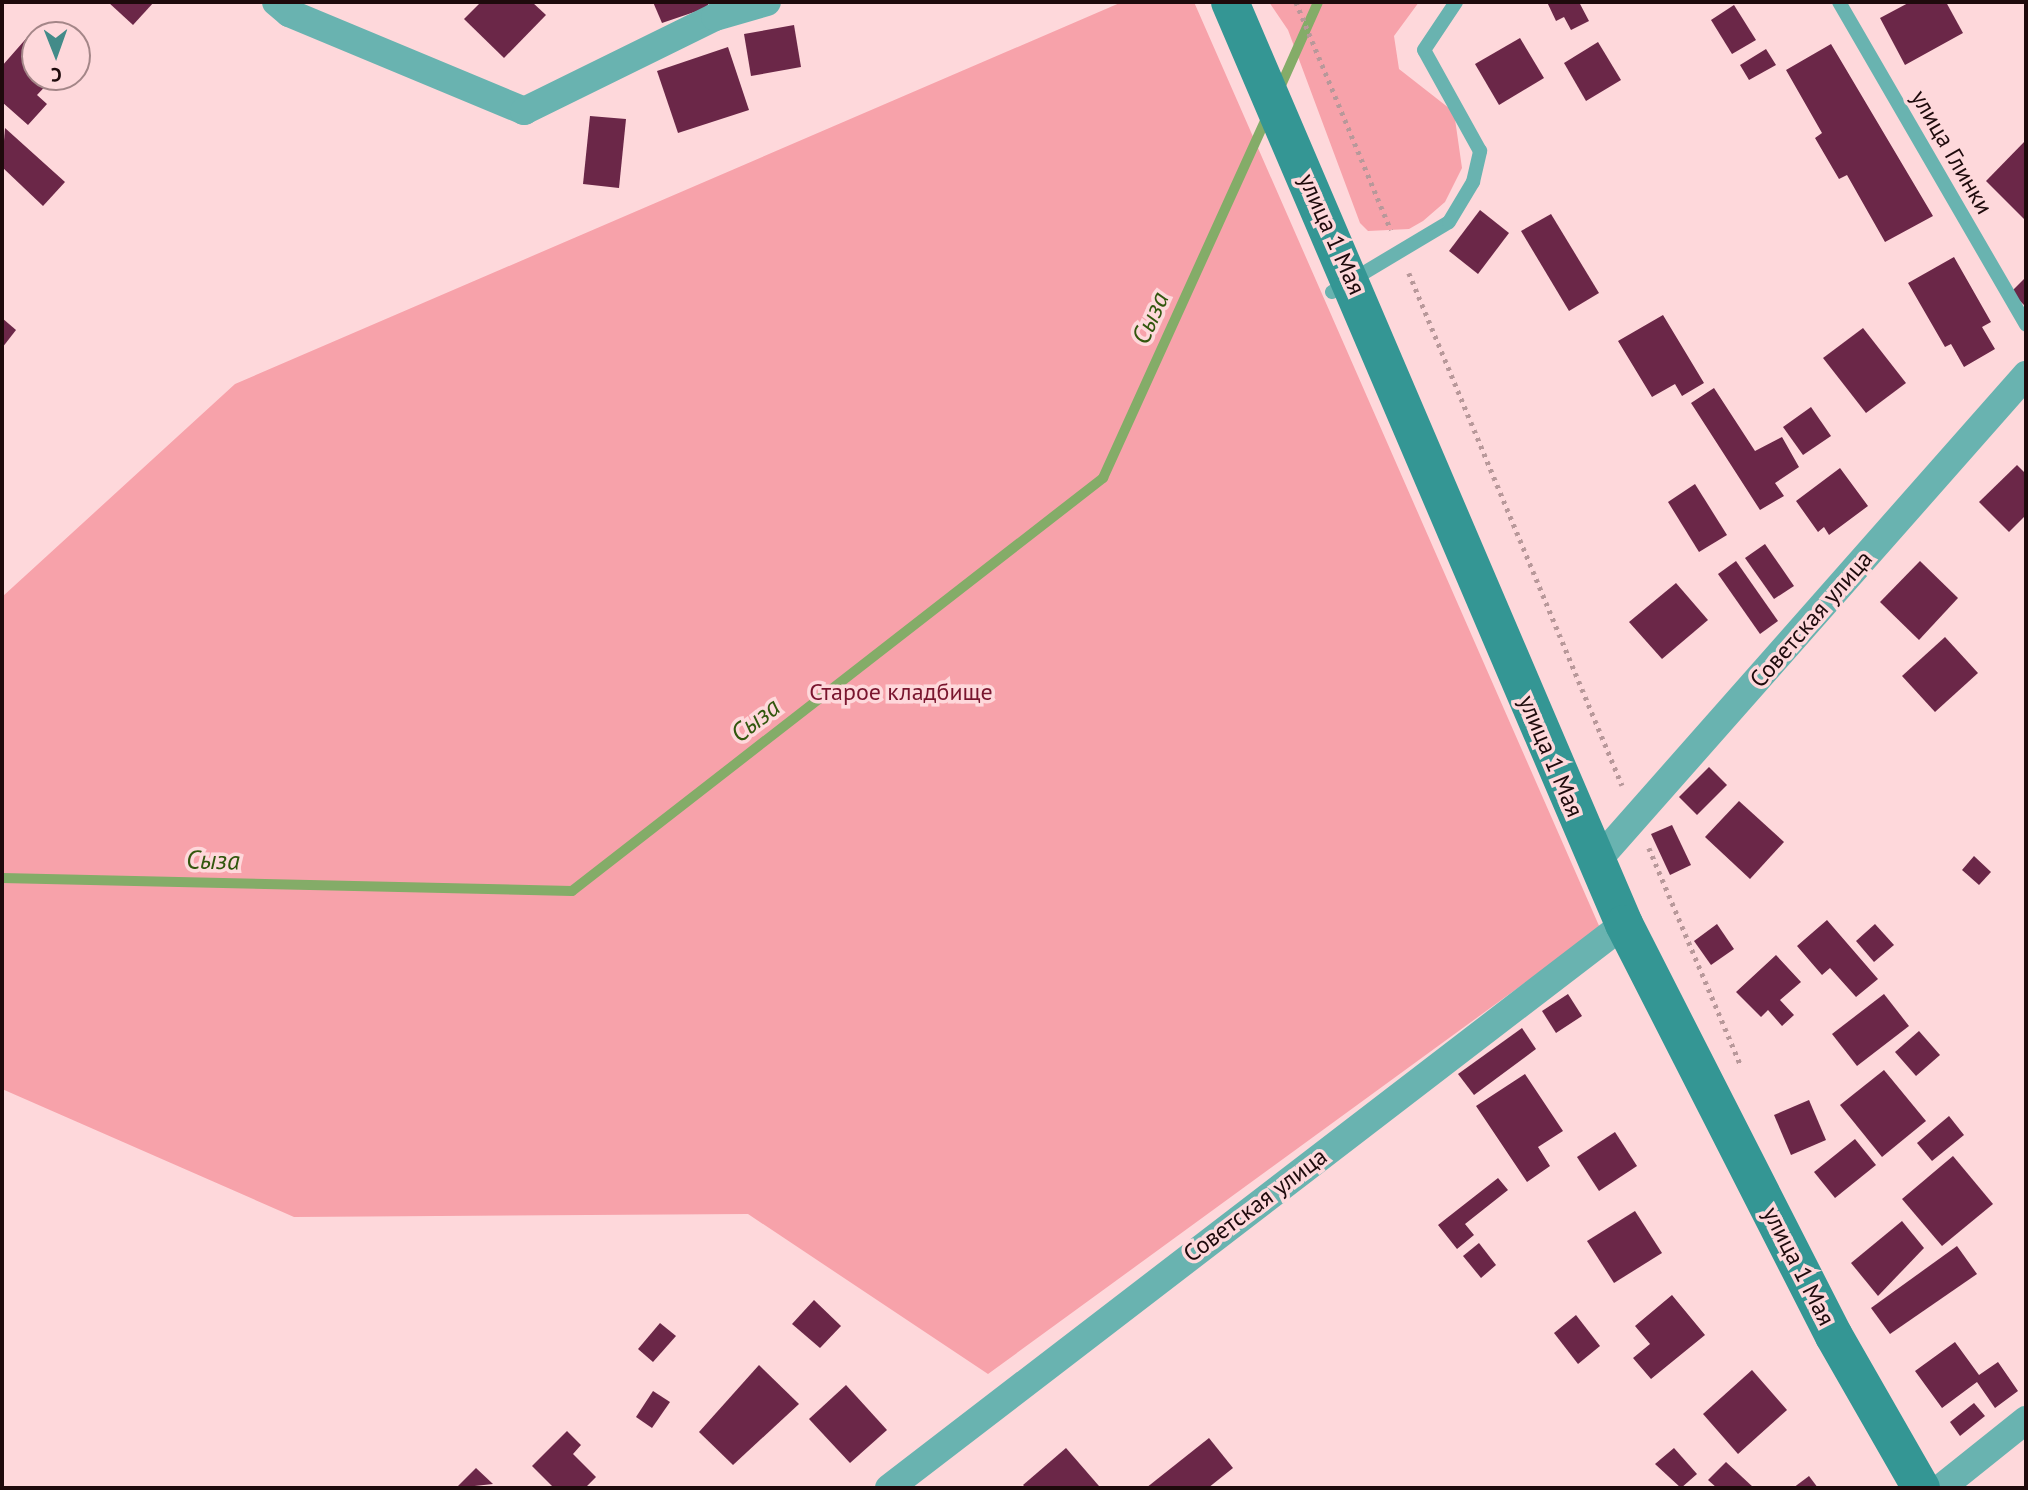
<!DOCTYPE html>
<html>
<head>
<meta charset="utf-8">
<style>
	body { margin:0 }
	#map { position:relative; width:2028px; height:1490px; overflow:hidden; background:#fed8db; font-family:"PT Sans",sans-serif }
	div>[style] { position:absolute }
	.green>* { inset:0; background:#f7a2aa }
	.stream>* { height:10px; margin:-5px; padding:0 5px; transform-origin:5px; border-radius:5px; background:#84ac68 }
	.building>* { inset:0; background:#6b2748 }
	.path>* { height:4.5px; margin-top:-2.25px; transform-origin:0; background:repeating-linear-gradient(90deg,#b8989a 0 3.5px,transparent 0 8.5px) }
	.lane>* { height:14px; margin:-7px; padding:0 7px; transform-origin:7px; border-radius:7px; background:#69b3b0 }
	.street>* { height:28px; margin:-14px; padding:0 14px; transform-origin:14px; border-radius:14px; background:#69b3b0 }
	.secondary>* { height:38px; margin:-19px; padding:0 19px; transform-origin:19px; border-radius:19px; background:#349694 }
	span { translate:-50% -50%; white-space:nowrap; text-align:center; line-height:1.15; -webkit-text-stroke:7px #fed8db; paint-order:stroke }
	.street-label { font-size:24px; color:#1e0a0c }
	.park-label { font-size:24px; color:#79152e }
	.water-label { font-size:26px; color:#32570e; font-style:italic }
	.frame { position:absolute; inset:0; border:4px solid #1e0a0c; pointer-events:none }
	.north { position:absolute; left:21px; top:21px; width:70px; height:70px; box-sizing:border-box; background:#fed8db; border:2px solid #a48688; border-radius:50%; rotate:179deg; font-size:19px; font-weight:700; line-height:28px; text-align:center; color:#1e0a0c }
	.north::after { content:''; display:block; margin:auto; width:24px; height:32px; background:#438b89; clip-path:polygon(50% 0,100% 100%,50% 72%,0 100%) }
</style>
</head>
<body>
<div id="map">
	<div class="green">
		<div style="clip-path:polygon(1122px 2px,1194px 2px,1600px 928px,988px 1374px,748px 1214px,294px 1217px,2px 1089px,2px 597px,235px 384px)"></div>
		<div style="clip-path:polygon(1269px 2px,1419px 2px,1394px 36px,1399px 69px,1454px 112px,1462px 168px,1445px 202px,1423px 221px,1409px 229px,1368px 231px,1360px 223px,1288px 30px)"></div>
	</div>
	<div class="stream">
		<div style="left:1278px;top:92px;width:98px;rotate:-66deg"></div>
		<div style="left:2px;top:878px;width:570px;rotate:1.31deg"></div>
		<div style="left:572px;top:891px;width:673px;rotate:-37.87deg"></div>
		<div style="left:1103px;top:478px;width:397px;rotate:-65.6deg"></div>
	</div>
	<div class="building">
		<div style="clip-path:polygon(108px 2px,154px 2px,133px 25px)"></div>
		<div style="clip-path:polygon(481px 2px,532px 2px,546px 15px,504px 58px,464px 19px)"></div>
		<div style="clip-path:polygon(653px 2px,707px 2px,709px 7px,662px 23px)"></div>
		<div style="clip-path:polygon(1547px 2px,1579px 2px,1589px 21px,1571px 30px,1564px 17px,1556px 21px)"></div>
		<div style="clip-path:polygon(1910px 2px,1946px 2px,1963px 33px,1905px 65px,1880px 18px)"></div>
		<div style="clip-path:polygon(1734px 5px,1756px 40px,1732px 54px,1711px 20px)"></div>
		<div style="clip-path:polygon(794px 25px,801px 67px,751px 76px,744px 34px)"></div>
		<div style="clip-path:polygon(31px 33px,35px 77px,54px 77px,37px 95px,47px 104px,28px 125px,2px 102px,2px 66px)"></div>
		<div style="clip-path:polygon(1520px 38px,1544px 78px,1499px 105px,1475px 64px)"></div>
		<div style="clip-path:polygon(1598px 42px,1621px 80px,1586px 101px,1564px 63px)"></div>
		<div style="clip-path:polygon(1831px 44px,1933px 216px,1885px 242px,1847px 175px,1839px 179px,1815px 138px,1822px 133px,1786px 70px)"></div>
		<div style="clip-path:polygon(728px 47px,749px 110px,678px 133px,657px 71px)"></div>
		<div style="clip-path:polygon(1766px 49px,1776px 65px,1749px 80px,1740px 65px)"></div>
		<div style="clip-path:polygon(590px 116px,626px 119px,619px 188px,583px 184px)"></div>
		<div style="clip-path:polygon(5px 128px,65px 182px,43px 206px,2px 167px)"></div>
		<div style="clip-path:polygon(2026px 140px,2026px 221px,1986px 181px)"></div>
		<div style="clip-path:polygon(1480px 210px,1509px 233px,1478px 274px,1449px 251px)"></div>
		<div style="clip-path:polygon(1551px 214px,1599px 293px,1569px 311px,1521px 231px)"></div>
		<div style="clip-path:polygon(1954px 257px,1991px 322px,1982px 327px,1995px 349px,1964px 367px,1951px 344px,1945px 347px,1908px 283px)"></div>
		<div style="clip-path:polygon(2026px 277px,2026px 307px,2011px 292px)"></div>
		<div style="clip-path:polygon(1663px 315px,1704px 383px,1682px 396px,1675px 384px,1652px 397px,1618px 341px)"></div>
		<div style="clip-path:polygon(2px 318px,16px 330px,2px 348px)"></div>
		<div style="clip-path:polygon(1863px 328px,1906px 383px,1866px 413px,1823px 358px)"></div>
		<div style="clip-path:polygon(1714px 388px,1755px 451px,1782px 437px,1799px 467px,1775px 483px,1784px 496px,1760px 510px,1691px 403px)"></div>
		<div style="clip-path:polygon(1811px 407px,1831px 436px,1803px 455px,1783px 427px)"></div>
		<div style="clip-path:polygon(2017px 465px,2026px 474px,2026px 515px,2009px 532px,1979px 502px)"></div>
		<div style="clip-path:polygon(1840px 468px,1868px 506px,1829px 535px,1824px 527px,1818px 532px,1796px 501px)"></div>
		<div style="clip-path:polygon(1695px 484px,1727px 535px,1699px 552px,1668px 502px)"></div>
		<div style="clip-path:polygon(1765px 544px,1794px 586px,1774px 599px,1745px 558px)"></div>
		<div style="clip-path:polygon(1736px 561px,1778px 621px,1760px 634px,1718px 574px)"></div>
		<div style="clip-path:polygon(1920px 561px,1958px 598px,1919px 640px,1880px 602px)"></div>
		<div style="clip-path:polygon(1676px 583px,1708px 620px,1662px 659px,1629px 622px)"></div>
		<div style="clip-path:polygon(1945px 637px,1978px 673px,1935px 712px,1902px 676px)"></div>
		<div style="clip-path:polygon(1709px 767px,1727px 785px,1697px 815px,1679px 797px)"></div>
		<div style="clip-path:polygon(1739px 801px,1784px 842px,1750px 879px,1705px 837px)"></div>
		<div style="clip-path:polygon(1672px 825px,1691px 865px,1670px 875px,1651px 834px)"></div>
		<div style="clip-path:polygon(1974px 856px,1991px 872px,1979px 885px,1962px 870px)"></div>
		<div style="clip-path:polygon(1827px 920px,1878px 979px,1856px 997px,1830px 968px,1822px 975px,1797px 946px)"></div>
		<div style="clip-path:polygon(1717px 924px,1734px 949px,1711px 965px,1694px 941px)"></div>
		<div style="clip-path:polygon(1875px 924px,1894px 945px,1874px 962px,1856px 941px)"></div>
		<div style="clip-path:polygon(1776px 955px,1801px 982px,1780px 1000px,1794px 1015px,1782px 1026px,1768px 1010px,1761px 1017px,1736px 992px)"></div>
		<div style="clip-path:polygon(1568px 994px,1582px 1016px,1556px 1033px,1542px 1011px)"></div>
		<div style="clip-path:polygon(1884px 994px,1909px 1026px,1857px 1066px,1832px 1034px)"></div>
		<div style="clip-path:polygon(1522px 1028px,1536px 1049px,1474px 1095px,1458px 1074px)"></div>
		<div style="clip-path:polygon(1919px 1031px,1940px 1055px,1916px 1076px,1895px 1052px)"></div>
		<div style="clip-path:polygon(1884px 1070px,1926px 1121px,1882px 1157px,1840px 1105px)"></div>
		<div style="clip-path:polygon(1525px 1074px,1563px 1131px,1538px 1147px,1550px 1166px,1527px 1182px,1476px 1106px)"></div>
		<div style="clip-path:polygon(1809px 1100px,1826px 1140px,1791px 1155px,1774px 1115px)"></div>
		<div style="clip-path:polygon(1949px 1116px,1964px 1135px,1932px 1161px,1917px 1143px)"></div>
		<div style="clip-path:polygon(1615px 1132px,1637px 1166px,1599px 1191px,1577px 1157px)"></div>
		<div style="clip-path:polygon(1855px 1139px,1876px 1165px,1835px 1198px,1814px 1172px)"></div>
		<div style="clip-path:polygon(1953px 1156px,1993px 1204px,1942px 1246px,1902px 1199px)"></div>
		<div style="clip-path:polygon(1498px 1178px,1508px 1190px,1465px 1224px,1474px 1235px,1457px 1249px,1438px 1225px)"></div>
		<div style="clip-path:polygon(1635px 1211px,1662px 1253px,1614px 1283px,1587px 1241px)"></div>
		<div style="clip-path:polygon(1902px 1221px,1924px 1248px,1878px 1296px,1851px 1263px)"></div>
		<div style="clip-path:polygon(1479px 1243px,1496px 1265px,1481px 1278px,1463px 1256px)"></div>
		<div style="clip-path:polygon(1957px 1246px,1977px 1274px,1890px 1334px,1871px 1308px)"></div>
		<div style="clip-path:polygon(1672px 1295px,1705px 1335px,1651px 1379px,1633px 1358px,1650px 1344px,1635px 1326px)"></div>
		<div style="clip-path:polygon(814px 1300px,841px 1326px,820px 1348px,792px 1324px)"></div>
		<div style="clip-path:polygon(1576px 1315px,1600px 1346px,1578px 1364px,1554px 1333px)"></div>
		<div style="clip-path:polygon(660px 1323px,676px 1336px,653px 1362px,638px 1349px)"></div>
		<div style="clip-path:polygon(1955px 1342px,1979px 1375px,1998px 1362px,2018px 1391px,1995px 1408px,1977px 1382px,1942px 1408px,1915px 1371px)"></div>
		<div style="clip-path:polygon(759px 1365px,799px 1404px,733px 1465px,699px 1432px)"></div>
		<div style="clip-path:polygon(1752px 1370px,1787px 1410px,1738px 1454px,1703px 1414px)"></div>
		<div style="clip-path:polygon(846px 1385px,887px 1430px,850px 1463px,809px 1419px)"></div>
		<div style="clip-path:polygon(653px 1391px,670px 1402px,652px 1428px,636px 1417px)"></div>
		<div style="clip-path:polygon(1974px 1403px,1985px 1416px,1960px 1436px,1950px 1422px)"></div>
		<div style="clip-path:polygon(567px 1431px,581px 1445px,573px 1454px,596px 1477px,585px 1488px,554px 1488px,532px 1466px)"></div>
		<div style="clip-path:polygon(1209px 1438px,1233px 1468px,1208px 1488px,1146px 1488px)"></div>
		<div style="clip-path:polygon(1066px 1448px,1099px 1486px,1026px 1488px,1023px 1485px)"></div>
		<div style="clip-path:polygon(1674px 1448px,1697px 1474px,1681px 1488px,1655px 1464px)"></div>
		<div style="clip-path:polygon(1726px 1462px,1754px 1488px,1717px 1488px,1708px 1480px)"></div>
		<div style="clip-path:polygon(476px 1468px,493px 1484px,456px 1488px)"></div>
		<div style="clip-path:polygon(1809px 1476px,1818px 1488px,1793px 1488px)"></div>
	</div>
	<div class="path">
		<div style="left:1296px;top:2px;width:247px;rotate:67.4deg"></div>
		<div style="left:1409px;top:273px;width:555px;rotate:67.41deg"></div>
		<div style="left:1649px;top:848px;width:237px;rotate:67.1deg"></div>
	</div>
	<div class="lane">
		<div style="left:1839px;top:2px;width:373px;rotate:59.9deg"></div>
		<div style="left:1332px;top:292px;width:136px;rotate:-30.9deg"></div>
		<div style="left:1449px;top:222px;width:47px;rotate:-59deg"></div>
		<div style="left:1473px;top:182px;width:32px;rotate:-77deg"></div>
		<div style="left:1480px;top:151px;width:115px;rotate:-119deg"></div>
		<div style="left:1424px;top:50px;width:58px;rotate:-56.3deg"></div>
	</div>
	<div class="street">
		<div style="left:276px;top:2px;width:17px;rotate:40deg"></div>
		<div style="left:289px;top:13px;width:255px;rotate:22.6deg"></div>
		<div style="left:524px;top:111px;width:213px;rotate:-26.2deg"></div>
		<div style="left:715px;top:17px;width:54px;rotate:-16.1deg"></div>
		<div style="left:1596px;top:862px;width:650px;rotate:-48.56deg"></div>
		<div style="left:889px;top:1488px;width:926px;rotate:-37.5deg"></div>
		<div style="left:1941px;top:1488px;width:109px;rotate:-38.7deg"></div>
	</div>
	<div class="secondary">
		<div style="left:1230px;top:2px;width:1003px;rotate:66.86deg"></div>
		<div style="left:1624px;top:924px;width:462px;rotate:63deg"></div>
		<div style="left:1834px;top:1336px;width:175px;rotate:60.2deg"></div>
	</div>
	<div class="street-label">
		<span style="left:1952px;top:152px;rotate:60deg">улица Глинки</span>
		<span style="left:1332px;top:234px;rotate:66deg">улица 1 Мая</span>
		<span style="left:1811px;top:619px;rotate:-49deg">Советская улица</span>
		<span style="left:1551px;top:756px;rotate:67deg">улица 1 Мая</span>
		<span style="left:1255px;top:1205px;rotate:-37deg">Советская улица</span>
		<span style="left:1799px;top:1266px;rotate:63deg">улица 1 Мая</span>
	</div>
	<div class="park-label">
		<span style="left:901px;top:692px">Старое кладбище</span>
	</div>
	<div class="water-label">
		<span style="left:1150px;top:318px;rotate:-66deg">Сыза</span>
		<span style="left:755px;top:720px;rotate:-38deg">Сыза</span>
		<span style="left:213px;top:860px;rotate:1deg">Сыза</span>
	</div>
	<div class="frame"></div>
	<div class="north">С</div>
</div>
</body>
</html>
